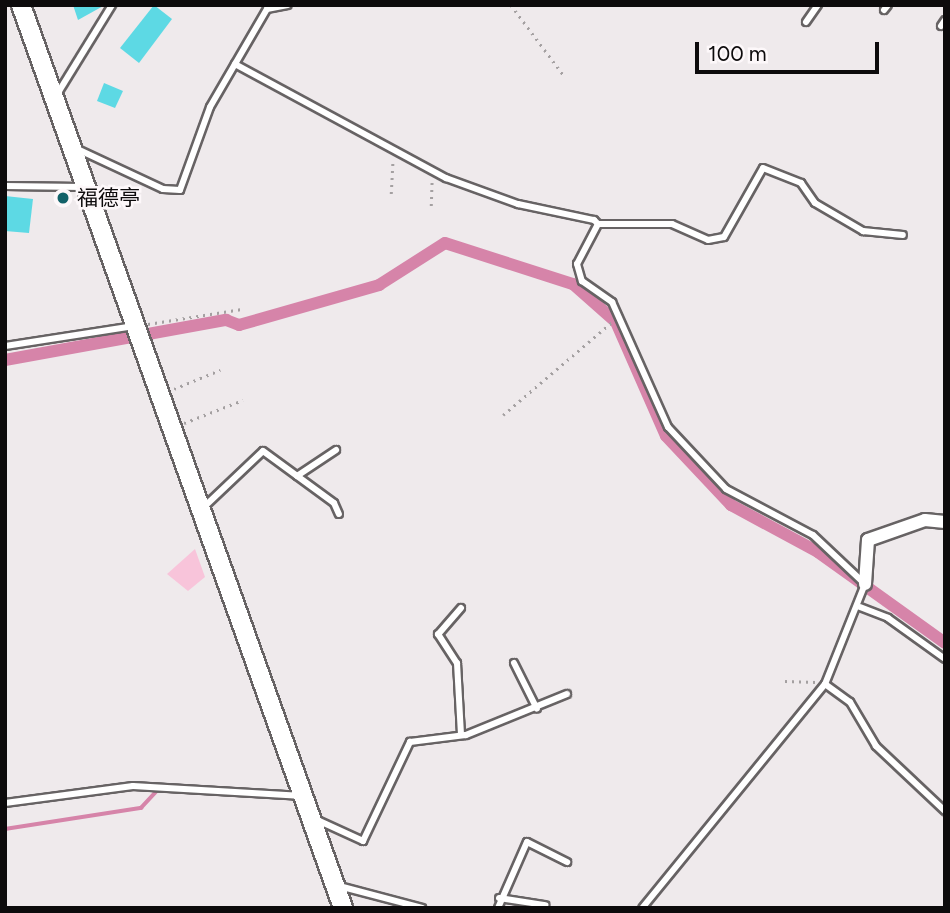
<!DOCTYPE html>
<html>
<head>
<meta charset="utf-8">
<style>
	body { margin:0 }
	#map { position:relative; width:950px; height:913px; overflow:hidden; background:#efeaec; font-family:Figtree,"Noto Sans TC",sans-serif }
	div>[style] { position:absolute }
	.green>* { inset:0; background:#f8c4da }
	.stream>* { height:3.5px; margin:-1.75px; padding:0 1.75px; transform-origin:1.75px; border-radius:1.75px; background:#d684a9 }
	.canal>* { height:12px; margin:-6px; padding:0 6px; transform-origin:6px; border-radius:6px; background:#d684a9 }
	.building>* { inset:0; background:#5dd9e4 }
	.path>* { height:2.5px; margin-top:-1.25px; transform-origin:0; background:repeating-linear-gradient(90deg,#a4a0a1 0 2px,transparent 0 7px) }
	.roads { filter:drop-shadow(2px 0 #676364) drop-shadow(-2px 0 #676364) drop-shadow(0 2px #676364) drop-shadow(0 -2px #676364) }
	.service>* { height:6px; margin:-3px; padding:0 3px; transform-origin:3px; border-radius:3px; background:#fff }
	.minor>* { height:12px; margin:-6px; padding:0 6px; transform-origin:6px; border-radius:6px; background:#fff }
	.secondary>* { height:18px; margin:-9px; padding:0 9px; transform-origin:9px; border-radius:9px; background:#fff }
	.dots>* { width:19px; height:19px; translate:-50% -50%; box-sizing:border-box; border:4px solid #fdf8fa; border-radius:50% }
	span { translate:-50% -50%; white-space:nowrap; text-align:center; line-height:1.15; -webkit-text-stroke:5px #fdf8fa; paint-order:stroke }
	.poi-label { font-size:21px; color:#0d0b0c }
	.left { translate:0 -50%; text-align:left }
	.frame { position:absolute; inset:0; border:7px solid #0d0b0c; pointer-events:none }
	.scale { position:absolute; left:695px; top:42px; width:184px; height:32px; box-sizing:border-box; border:4px solid #0d0b0c; border-top:0; padding-left:9px; font-size:21px; line-height:24px; white-space:nowrap; color:#0d0b0c; -webkit-text-stroke:5px #fdf8fa; paint-order:stroke }
</style>
</head>
<body>
<div id="map">
	<div class="green">
		<div style="clip-path:polygon(195px 549px,205px 577px,188px 591px,167px 574px)"></div>
	</div>
	<div class="stream">
		<div style="left:5px;top:829px;width:138px;rotate:-8.8deg"></div>
		<div style="left:141px;top:808px;width:23px;rotate:-47deg"></div>
	</div>
	<div class="canal">
		<div style="left:5px;top:360px;width:225px;rotate:-10.3deg"></div>
		<div style="left:226px;top:320px;width:14px;rotate:21deg"></div>
		<div style="left:239px;top:325px;width:146px;rotate:-15.9deg"></div>
		<div style="left:379px;top:285px;width:78px;rotate:-32.5deg"></div>
		<div style="left:445px;top:243px;width:134px;rotate:17.8deg"></div>
		<div style="left:573px;top:284px;width:57px;rotate:41.5deg"></div>
		<div style="left:616px;top:322px;width:124px;rotate:66.3deg"></div>
		<div style="left:666px;top:436px;width:95px;rotate:46.7deg"></div>
		<div style="left:731px;top:505px;width:99px;rotate:28.4deg"></div>
		<div style="left:818px;top:552px;width:156px;rotate:35.6deg"></div>
	</div>
	<div class="building">
		<div style="clip-path:polygon(73px 5px,105px 5px,78px 20px)"></div>
		<div style="clip-path:polygon(154px 5px,172px 19px,139px 63px,120px 48px)"></div>
		<div style="clip-path:polygon(104px 83px,123px 91px,115px 108px,97px 101px)"></div>
		<div style="clip-path:polygon(5px 196px,33px 199px,29px 233px,5px 231px)"></div>
	</div>
	<div class="path">
		<div style="left:511px;top:5px;width:90px;rotate:53.1deg"></div>
		<div style="left:391px;top:194px;width:35px;rotate:-87deg"></div>
		<div style="left:431px;top:206px;width:24px;rotate:-88deg"></div>
		<div style="left:148px;top:324px;width:95px;rotate:-9.1deg"></div>
		<div style="left:174px;top:389px;width:50px;rotate:-22.4deg"></div>
		<div style="left:503px;top:415px;width:143px;rotate:-40.5deg"></div>
		<div style="left:184px;top:423px;width:63px;rotate:-21.3deg"></div>
		<div style="left:785px;top:681px;width:31px;rotate:2deg"></div>
	</div>
	<div class="roads">
		<div class="service">
			<div style="left:884px;top:10px;width:6px;rotate:-51deg"></div>
			<div style="left:806px;top:22px;width:21px;rotate:-55deg"></div>
			<div style="left:941px;top:26px;width:7px;rotate:-56deg"></div>
			<div style="left:235px;top:64px;width:240px;rotate:28.4deg"></div>
			<div style="left:446px;top:178px;width:77px;rotate:19.9deg"></div>
			<div style="left:518px;top:204px;width:78px;rotate:11.9deg"></div>
			<div style="left:594px;top:220px;width:6px;rotate:45deg"></div>
			<div style="left:598px;top:224px;width:45px;rotate:117.7deg"></div>
			<div style="left:577px;top:264px;width:18px;rotate:74deg"></div>
			<div style="left:582px;top:281px;width:37px;rotate:35deg"></div>
			<div style="left:612px;top:302px;width:137px;rotate:65.9deg"></div>
			<div style="left:668px;top:427px;width:85px;rotate:46.9deg"></div>
			<div style="left:726px;top:489px;width:98px;rotate:27.9deg"></div>
			<div style="left:813px;top:535px;width:71px;rotate:43.3deg"></div>
			<div style="left:865px;top:584px;width:108px;rotate:111.8deg"></div>
			<div style="left:825px;top:684px;width:289px;rotate:129.2deg"></div>
			<div style="left:56px;top:96px;width:107px;rotate:-58.4deg"></div>
			<div style="left:75px;top:148px;width:97px;rotate:25deg"></div>
			<div style="left:163px;top:189px;width:17px;rotate:3deg"></div>
			<div style="left:180px;top:190px;width:88px;rotate:-70.1deg"></div>
			<div style="left:210px;top:107px;width:113px;rotate:-59.8deg"></div>
			<div style="left:267px;top:9px;width:21px;rotate:-11deg"></div>
			<div style="left:5px;top:186px;width:77px;rotate:0.7deg"></div>
			<div style="left:598px;top:224px;width:74px"></div>
			<div style="left:672px;top:224px;width:39px;rotate:24deg"></div>
			<div style="left:708px;top:240px;width:16px;rotate:-11deg"></div>
			<div style="left:724px;top:237px;width:79px;rotate:-60.5deg"></div>
			<div style="left:763px;top:168px;width:41px;rotate:21.5deg"></div>
			<div style="left:801px;top:183px;width:24px;rotate:55deg"></div>
			<div style="left:815px;top:203px;width:56px;rotate:30.3deg"></div>
			<div style="left:863px;top:231px;width:40px;rotate:5.7deg"></div>
			<div style="left:5px;top:346px;width:131px;rotate:-8.8deg"></div>
			<div style="left:297px;top:476px;width:47px;rotate:-33.7deg"></div>
			<div style="left:204px;top:507px;width:81px;rotate:-43.5deg"></div>
			<div style="left:263px;top:451px;width:88px;rotate:36.2deg"></div>
			<div style="left:334px;top:503px;width:12px;rotate:66deg"></div>
			<div style="left:860px;top:607px;width:30px;rotate:21deg"></div>
			<div style="left:888px;top:618px;width:70px;rotate:35.7deg"></div>
			<div style="left:461px;top:608px;width:35px;rotate:131deg"></div>
			<div style="left:438px;top:634px;width:35px;rotate:57deg"></div>
			<div style="left:457px;top:663px;width:72px;rotate:86.8deg"></div>
			<div style="left:514px;top:663px;width:51px;rotate:63.4deg"></div>
			<div style="left:825px;top:684px;width:31px;rotate:36deg"></div>
			<div style="left:850px;top:702px;width:51px;rotate:59.4deg"></div>
			<div style="left:876px;top:746px;width:95px;rotate:43.3deg"></div>
			<div style="left:5px;top:803px;width:129px;rotate:-7.6deg"></div>
			<div style="left:133px;top:786px;width:166px;rotate:3.4deg"></div>
			<div style="left:315px;top:819px;width:53px;rotate:24.6deg"></div>
			<div style="left:363px;top:841px;width:110px;rotate:-64.6deg"></div>
			<div style="left:410px;top:742px;width:56px;rotate:-7.1deg"></div>
			<div style="left:466px;top:735px;width:109px;rotate:-22.1deg"></div>
			<div style="left:339px;top:886px;width:86px;rotate:14.8deg"></div>
			<div style="left:499px;top:898px;width:47px;rotate:8.7deg"></div>
			<div style="left:498px;top:908px;width:72px;rotate:-66.3deg"></div>
			<div style="left:527px;top:842px;width:45px;rotate:26.6deg"></div>
		</div>
		<div class="minor">
			<div style="left:865px;top:584px;width:44px;rotate:-86.1deg"></div>
			<div style="left:868px;top:540px;width:60px;rotate:-19.3deg"></div>
			<div style="left:925px;top:520px;width:20px;rotate:6deg"></div>
		</div>
		<div class="secondary">
			<div style="left:21px;top:5px;width:959px;rotate:70.37deg"></div>
		</div>
	</div>
	<div class="dots">
		<div style="left:63px;top:198px;background:#126269"></div>
	</div>
	<div class="poi-label">
		<span class="left" style="left:77px;top:198px">福德亭</span>
	</div>
	<div class="frame"></div>
	<div class="scale">100 m</div>
</div>
</body>
</html>
